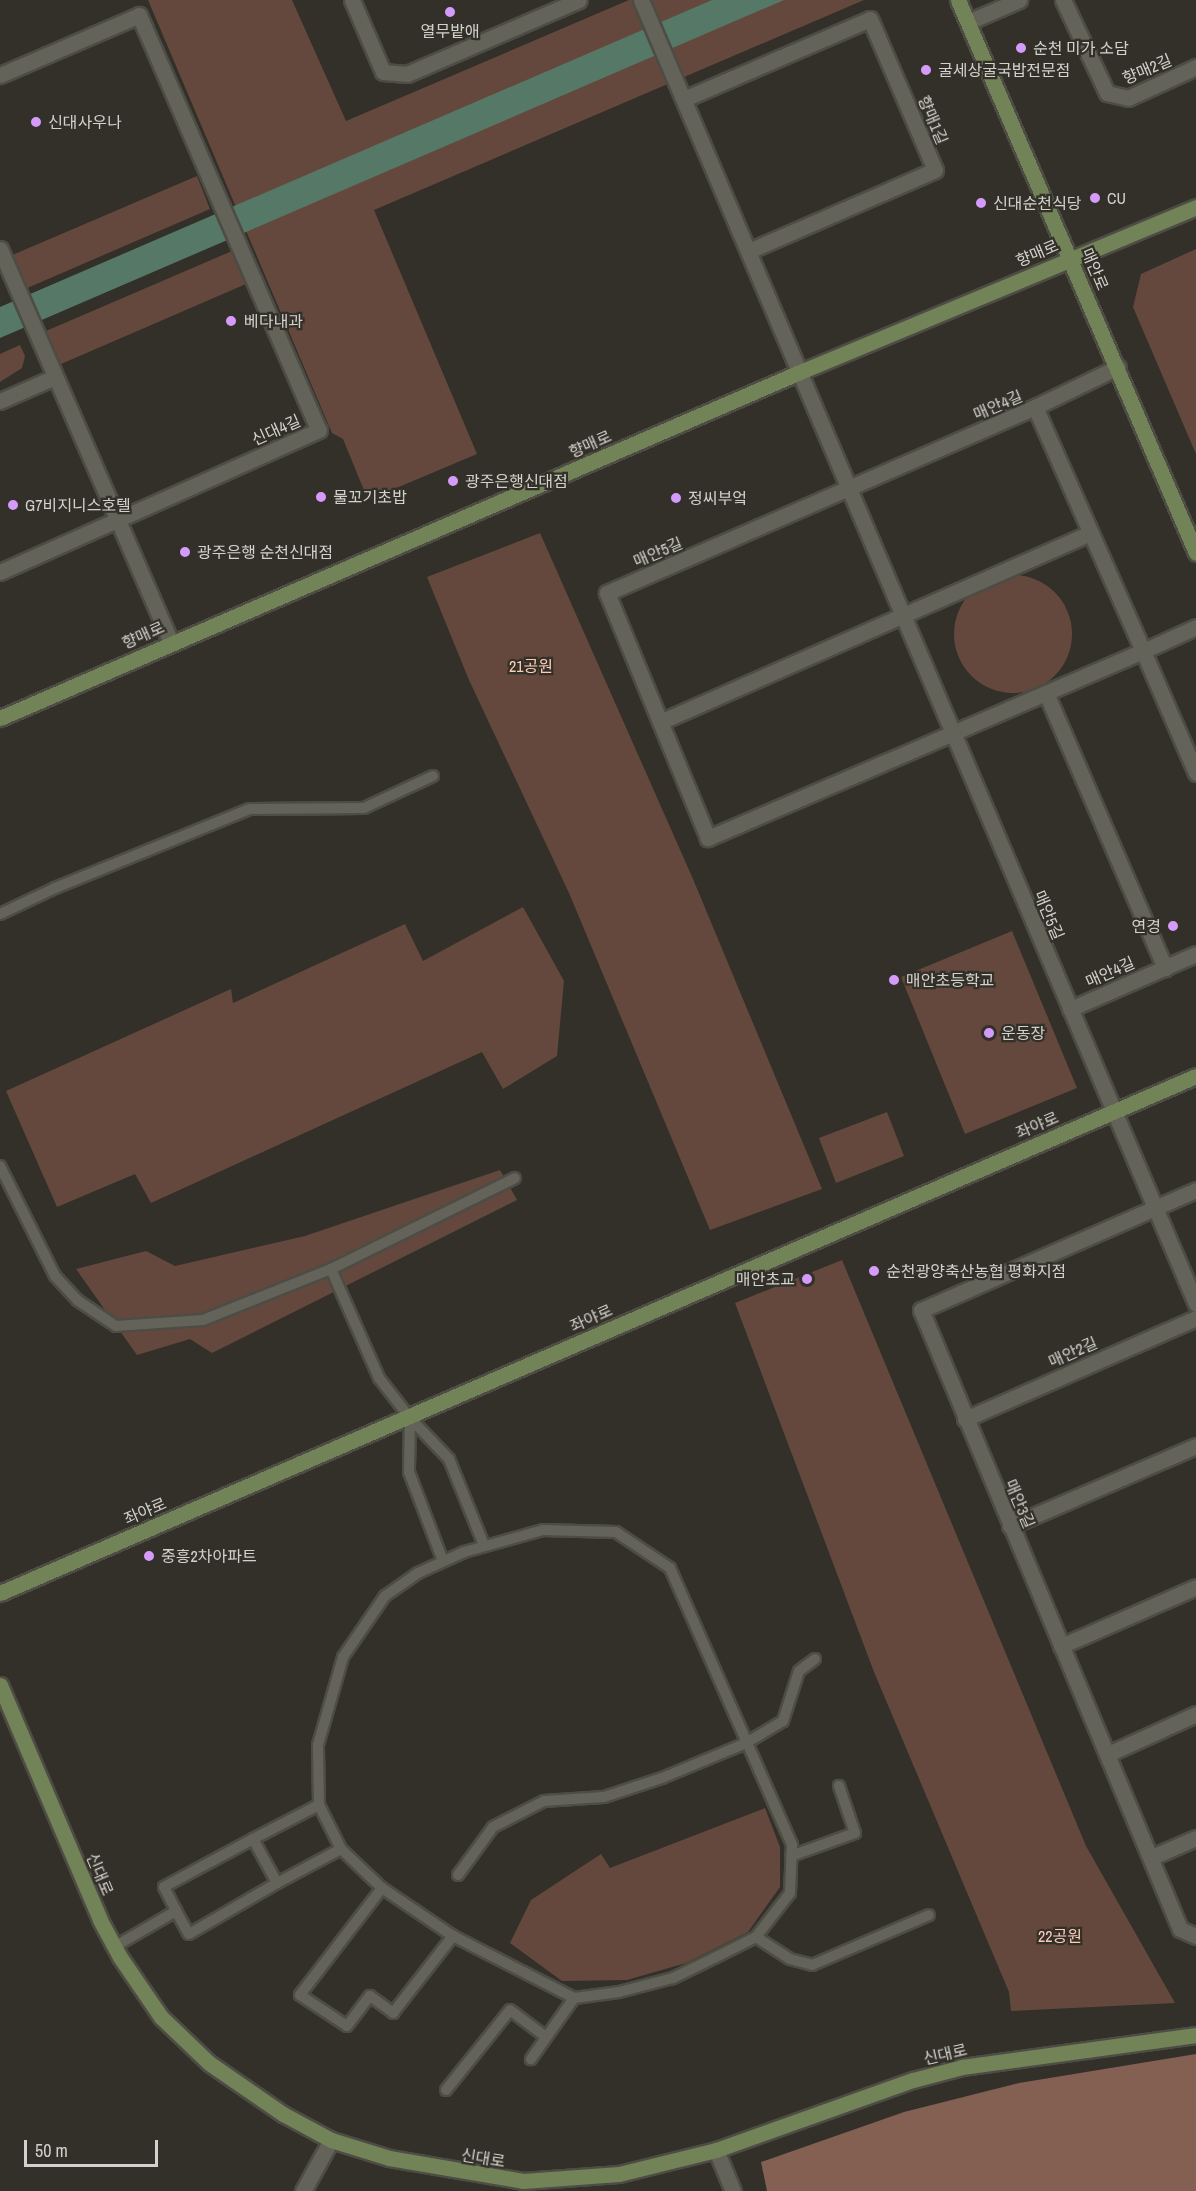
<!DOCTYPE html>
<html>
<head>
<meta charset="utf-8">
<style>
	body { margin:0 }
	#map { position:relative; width:1196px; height:2191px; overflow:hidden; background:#323028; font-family:"Archivo Narrow","Noto Sans KR",sans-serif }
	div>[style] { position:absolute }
	.green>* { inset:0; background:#64483d }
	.round { border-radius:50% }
	.forest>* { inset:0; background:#836052 }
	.water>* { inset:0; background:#557966 }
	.roads { filter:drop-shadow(2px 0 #4d4c45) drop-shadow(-2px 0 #4d4c45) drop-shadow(0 2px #4d4c45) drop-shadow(0 -2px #4d4c45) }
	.lane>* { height:10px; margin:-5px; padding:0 5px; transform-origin:5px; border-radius:5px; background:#646359 }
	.street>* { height:15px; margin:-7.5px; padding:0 7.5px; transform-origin:7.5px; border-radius:7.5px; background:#646359 }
	.secondary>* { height:15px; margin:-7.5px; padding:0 7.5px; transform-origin:7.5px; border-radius:7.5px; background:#728357 }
	.dots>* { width:16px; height:16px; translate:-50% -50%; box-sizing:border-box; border:3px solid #323028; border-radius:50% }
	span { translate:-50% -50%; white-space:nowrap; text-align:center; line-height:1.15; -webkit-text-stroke:4.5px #323028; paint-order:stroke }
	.poi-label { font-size:16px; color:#d2d1cc }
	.left { translate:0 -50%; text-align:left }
	.right { translate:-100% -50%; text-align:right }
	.street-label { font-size:16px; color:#d2d1cc }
	.park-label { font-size:16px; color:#ffcbb7 }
	.scale { position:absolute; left:24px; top:2140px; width:134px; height:27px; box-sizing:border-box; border:3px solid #d2d1cc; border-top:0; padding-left:8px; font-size:18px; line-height:21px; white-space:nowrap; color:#d2d1cc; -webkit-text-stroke:4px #323028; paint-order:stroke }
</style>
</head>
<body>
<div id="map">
	<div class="green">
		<div style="clip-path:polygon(148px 0,292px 0,346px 121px,629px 0,864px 0,374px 210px,477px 454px,368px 500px,343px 439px,332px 433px)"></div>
		<div style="clip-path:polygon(197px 176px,210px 209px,25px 289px,10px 256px)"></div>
		<div style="clip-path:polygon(1196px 249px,1196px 454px,1133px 307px,1141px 274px)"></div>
		<div style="clip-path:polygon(232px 251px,246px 284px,61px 364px,46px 331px)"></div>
		<div style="clip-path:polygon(20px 345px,25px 356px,22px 368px,0 382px,0 354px)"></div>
		<div style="clip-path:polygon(540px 533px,693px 879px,822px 1189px,710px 1230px,569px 893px,469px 680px,427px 577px)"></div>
		<div class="round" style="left:954px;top:575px;width:118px;height:118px"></div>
		<div style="clip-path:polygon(523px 907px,564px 981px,557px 1056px,503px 1089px,482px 1052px,151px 1203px,135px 1174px,57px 1207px,6px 1091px,231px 989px,233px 1003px,405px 924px,423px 961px)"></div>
		<div style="clip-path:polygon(1012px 931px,1077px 1088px,965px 1134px,901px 977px)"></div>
		<div style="clip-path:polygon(887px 1112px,904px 1156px,836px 1183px,819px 1138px)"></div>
		<div style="clip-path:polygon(500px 1170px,517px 1200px,212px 1353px,190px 1339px,137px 1355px,76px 1269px,146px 1251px,175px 1266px,305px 1236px)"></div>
		<div style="clip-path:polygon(842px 1260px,1086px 1846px,1175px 2003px,1011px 2011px,1009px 1992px,874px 1672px,735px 1303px)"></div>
		<div style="clip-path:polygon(765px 1808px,780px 1847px,780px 1887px,748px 1932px,686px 1963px,627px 1980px,562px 1981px,510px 1943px,531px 1900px,601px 1854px,610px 1868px)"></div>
	</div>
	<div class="forest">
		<div style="clip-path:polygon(1196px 2054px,1196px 2191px,767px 2191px,761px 2162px,904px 2112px,1019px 2083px)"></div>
	</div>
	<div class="water">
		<div style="clip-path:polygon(712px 0,784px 0,0 338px,0 307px)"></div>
	</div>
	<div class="roads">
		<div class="lane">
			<div style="left:0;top:914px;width:61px;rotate:-25.3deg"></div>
			<div style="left:55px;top:888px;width:210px;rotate:-22.1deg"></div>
			<div style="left:250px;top:809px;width:114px;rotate:-0.5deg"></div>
			<div style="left:364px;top:808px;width:76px;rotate:-24.9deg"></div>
			<div style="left:0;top:1166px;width:123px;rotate:63.4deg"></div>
			<div style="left:55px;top:1276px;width:33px;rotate:47deg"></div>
			<div style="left:77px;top:1300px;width:47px;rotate:33.7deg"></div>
			<div style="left:116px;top:1326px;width:87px;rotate:-3.9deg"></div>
			<div style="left:203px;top:1320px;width:138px;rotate:-21.7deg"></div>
			<div style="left:331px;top:1269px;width:119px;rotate:66.2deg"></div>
			<div style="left:379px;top:1378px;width:51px;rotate:52.2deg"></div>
			<div style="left:410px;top:1418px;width:57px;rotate:46.4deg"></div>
			<div style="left:449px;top:1459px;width:93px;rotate:67.9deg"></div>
			<div style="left:331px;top:1269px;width:205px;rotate:-26.3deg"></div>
			<div style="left:410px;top:1418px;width:54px;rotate:91.1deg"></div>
			<div style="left:409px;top:1472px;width:95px;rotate:69.1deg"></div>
			<div style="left:319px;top:1805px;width:60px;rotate:-91deg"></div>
			<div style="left:318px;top:1745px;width:91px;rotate:-74.1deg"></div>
			<div style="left:343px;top:1657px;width:74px;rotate:-55.5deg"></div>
			<div style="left:385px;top:1596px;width:40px;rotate:-34.9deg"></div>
			<div style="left:418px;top:1573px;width:51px;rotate:-24.5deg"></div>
			<div style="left:464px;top:1552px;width:82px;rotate:-15.6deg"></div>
			<div style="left:543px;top:1530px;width:73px;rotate:1.6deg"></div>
			<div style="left:616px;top:1532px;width:65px;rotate:33.7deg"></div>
			<div style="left:670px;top:1568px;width:303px;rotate:66.2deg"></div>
			<div style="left:792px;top:1845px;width:48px;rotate:92.4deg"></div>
			<div style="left:790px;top:1893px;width:56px;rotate:127.7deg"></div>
			<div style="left:756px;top:1937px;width:47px;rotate:153.4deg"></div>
			<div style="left:714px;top:1958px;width:46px;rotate:154deg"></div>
			<div style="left:673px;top:1978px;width:56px;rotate:165.5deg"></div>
			<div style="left:619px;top:1992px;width:45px;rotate:172.4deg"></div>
			<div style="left:253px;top:1839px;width:74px;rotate:-27.3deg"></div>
			<div style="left:319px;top:1805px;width:49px;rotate:63.4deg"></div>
			<div style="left:341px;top:1849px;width:72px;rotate:152deg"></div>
			<div style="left:341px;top:1849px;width:57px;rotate:43.6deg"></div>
			<div style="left:382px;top:1888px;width:135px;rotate:127.5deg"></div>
			<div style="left:300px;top:1995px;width:56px;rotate:33.4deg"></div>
			<div style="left:347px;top:2026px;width:38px;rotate:-53deg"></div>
			<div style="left:370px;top:1996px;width:29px;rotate:36deg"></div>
			<div style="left:393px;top:2013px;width:98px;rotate:-52.1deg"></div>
			<div style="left:453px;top:1936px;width:86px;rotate:-145.9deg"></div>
			<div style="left:791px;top:1856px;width:68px;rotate:-19.8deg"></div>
			<div style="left:855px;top:1833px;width:50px;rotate:-108.8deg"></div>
			<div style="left:458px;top:1875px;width:59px;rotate:-53.9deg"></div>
			<div style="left:493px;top:1827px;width:57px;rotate:-27deg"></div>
			<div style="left:544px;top:1801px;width:60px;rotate:-3.8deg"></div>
			<div style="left:604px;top:1797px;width:61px;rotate:-18.1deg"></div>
			<div style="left:662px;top:1778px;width:91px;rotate:-22.6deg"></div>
			<div style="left:746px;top:1743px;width:43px;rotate:-30.7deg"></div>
			<div style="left:783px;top:1721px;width:52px;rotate:-72.3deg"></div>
			<div style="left:799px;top:1671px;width:20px;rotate:-37deg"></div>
			<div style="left:453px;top:1936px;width:136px;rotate:27.1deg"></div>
			<div style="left:574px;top:1998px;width:75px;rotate:125.2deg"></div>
			<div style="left:756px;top:1937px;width:40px;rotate:32.9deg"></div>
			<div style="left:790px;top:1959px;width:23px;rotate:15deg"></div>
			<div style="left:812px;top:1965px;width:127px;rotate:-23.1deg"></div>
			<div style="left:114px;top:1947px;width:72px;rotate:-30.1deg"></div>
			<div style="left:176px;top:1911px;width:26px;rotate:61deg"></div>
			<div style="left:189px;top:1934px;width:102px;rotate:-30.1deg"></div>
			<div style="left:277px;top:1883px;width:50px;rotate:-118.6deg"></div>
			<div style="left:253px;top:1839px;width:101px;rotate:151.7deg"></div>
			<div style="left:164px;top:1887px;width:27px;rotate:63deg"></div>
			<div style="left:446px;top:2090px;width:102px;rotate:-51.3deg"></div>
			<div style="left:510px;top:2010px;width:45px;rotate:36.9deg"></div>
		</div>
		<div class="street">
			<div style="left:352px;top:0;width:78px;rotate:66.7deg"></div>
			<div style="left:383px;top:72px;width:24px;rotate:5deg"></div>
			<div style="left:407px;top:74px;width:187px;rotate:-23.3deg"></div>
			<div style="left:641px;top:0;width:1417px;rotate:66.94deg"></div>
			<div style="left:1063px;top:0;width:103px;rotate:64.7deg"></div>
			<div style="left:1107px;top:93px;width:22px;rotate:13deg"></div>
			<div style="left:1128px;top:98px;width:75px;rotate:-24.5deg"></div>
			<div style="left:968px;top:22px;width:56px;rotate:-23.3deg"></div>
			<div style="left:0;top:75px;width:151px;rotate:-23.3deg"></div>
			<div style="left:139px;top:15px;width:452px;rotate:66.6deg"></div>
			<div style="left:319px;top:430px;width:349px;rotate:156deg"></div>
			<div style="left:684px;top:99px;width:202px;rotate:-23.3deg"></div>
			<div style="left:870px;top:19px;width:164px;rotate:66.7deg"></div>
			<div style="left:935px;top:170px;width:203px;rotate:156.5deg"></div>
			<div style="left:0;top:249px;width:429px;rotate:66.5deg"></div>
			<div style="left:0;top:401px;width:60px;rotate:-23.6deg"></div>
			<div style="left:1035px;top:407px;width:92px;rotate:-25.7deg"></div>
			<div style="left:1196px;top:627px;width:58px;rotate:155.6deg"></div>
			<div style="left:1143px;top:651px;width:207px;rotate:156.7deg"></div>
			<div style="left:953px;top:733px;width:267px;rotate:156.8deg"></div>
			<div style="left:708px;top:838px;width:265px;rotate:-112.4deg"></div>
			<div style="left:607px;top:593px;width:467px;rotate:-23.5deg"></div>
			<div style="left:1035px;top:407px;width:267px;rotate:66.1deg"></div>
			<div style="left:1143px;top:651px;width:133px;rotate:66.5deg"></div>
			<div style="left:1046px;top:693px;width:300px;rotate:66.6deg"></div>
			<div style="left:662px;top:721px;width:468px;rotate:-23.7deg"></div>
			<div style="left:1070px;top:1009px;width:137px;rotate:-23.6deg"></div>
			<div style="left:1196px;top:1190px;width:300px;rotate:156.4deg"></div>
			<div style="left:921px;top:1310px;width:671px;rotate:67.29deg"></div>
			<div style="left:1180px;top:1929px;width:17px;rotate:24deg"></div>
			<div style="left:965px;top:1419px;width:252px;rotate:-23.6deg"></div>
			<div style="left:1010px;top:1526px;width:202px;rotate:-23.3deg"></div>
			<div style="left:1061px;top:1646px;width:147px;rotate:-23.6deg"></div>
			<div style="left:1108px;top:1754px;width:97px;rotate:-24.4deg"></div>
			<div style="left:1152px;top:1857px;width:48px;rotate:-23.4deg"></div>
			<div style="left:716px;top:2150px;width:44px;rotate:67.5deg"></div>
			<div style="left:303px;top:2191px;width:58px;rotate:-61.2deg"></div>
		</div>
		<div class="secondary">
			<div style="left:958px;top:0;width:602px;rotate:66.71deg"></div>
			<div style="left:0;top:718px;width:872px;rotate:-23.39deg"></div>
			<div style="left:800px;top:372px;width:429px;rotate:-22.6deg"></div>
			<div style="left:0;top:1593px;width:1303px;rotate:-23.38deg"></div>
			<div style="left:0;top:1685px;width:255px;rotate:66.9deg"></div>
			<div style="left:100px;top:1920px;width:42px;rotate:61.6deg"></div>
			<div style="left:120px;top:1957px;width:73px;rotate:55.7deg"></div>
			<div style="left:161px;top:2017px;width:66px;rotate:43.8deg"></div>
			<div style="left:209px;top:2063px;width:90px;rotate:34.6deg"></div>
			<div style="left:283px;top:2114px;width:55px;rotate:28.4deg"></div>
			<div style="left:331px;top:2140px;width:61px;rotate:17.2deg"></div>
			<div style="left:389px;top:2158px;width:136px;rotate:9.7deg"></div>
			<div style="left:523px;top:2181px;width:96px;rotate:-4.2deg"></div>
			<div style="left:619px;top:2174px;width:100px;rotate:-13.9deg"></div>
			<div style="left:716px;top:2150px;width:209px;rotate:-19.6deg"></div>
			<div style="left:913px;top:2080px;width:51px;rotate:-14.9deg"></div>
			<div style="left:962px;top:2067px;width:236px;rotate:-7.8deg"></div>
		</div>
	</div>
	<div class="dots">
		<div style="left:450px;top:12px;background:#d59bfb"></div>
		<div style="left:1021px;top:48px;background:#d59bfb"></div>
		<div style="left:926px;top:70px;background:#d59bfb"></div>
		<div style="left:36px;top:122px;background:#d59bfb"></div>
		<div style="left:1095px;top:198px;background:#d59bfb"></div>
		<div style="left:981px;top:203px;background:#d59bfb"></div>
		<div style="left:231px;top:321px;background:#d59bfb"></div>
		<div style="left:453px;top:481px;background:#d59bfb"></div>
		<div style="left:321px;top:497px;background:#d59bfb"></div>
		<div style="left:676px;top:498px;background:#d59bfb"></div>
		<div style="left:13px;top:505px;background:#d59bfb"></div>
		<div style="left:185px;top:552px;background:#d59bfb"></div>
		<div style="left:1173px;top:926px;background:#d59bfb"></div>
		<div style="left:894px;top:980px;background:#d59bfb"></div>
		<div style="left:989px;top:1033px;background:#d59bfb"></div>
		<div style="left:874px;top:1271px;background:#d59bfb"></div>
		<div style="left:807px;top:1279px;background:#d59bfb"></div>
		<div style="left:149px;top:1556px;background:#d59bfb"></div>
	</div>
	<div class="poi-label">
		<span style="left:450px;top:31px">열무밭애</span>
		<span class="left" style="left:1033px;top:48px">순천 미가 소담</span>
		<span class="left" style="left:938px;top:70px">굴세상굴국밥전문점</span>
		<span class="left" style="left:48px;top:122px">신대사우나</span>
		<span class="left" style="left:1107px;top:198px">CU</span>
		<span class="left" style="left:993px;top:203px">신대순천식당</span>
		<span class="left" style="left:244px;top:321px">베다내과</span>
		<span class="left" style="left:465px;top:481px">광주은행신대점</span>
		<span class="left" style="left:333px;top:497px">물꼬기초밥</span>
		<span class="left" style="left:688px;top:498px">정씨부엌</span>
		<span class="left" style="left:25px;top:505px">G7비지니스호텔</span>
		<span class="left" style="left:197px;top:552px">광주은행 순천신대점</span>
		<span class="right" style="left:1161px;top:926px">연경</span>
		<span class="left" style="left:906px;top:980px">매안초등학교</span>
		<span class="left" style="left:1001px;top:1033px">운동장</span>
		<span class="left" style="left:886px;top:1271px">순천광양축산농협 평화지점</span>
		<span class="right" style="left:795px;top:1279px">매안초교</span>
		<span class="left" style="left:161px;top:1556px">중흥2차아파트</span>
	</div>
	<div class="street-label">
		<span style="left:1147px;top:69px;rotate:-23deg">향매2길</span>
		<span style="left:933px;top:120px;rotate:67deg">향매1길</span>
		<span style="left:1037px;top:253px;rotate:-23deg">향매로</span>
		<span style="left:1095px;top:269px;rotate:67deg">매안로</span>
		<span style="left:998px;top:405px;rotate:-23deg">매안4길</span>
		<span style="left:276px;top:430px;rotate:-24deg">신대4길</span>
		<span style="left:590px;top:444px;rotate:-24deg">향매로</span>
		<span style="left:658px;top:552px;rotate:-23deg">매안5길</span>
		<span style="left:143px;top:635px;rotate:-24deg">향매로</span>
		<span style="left:1049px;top:915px;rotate:67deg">매안5길</span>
		<span style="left:1110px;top:972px;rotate:-24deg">매안4길</span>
		<span style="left:1037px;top:1125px;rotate:-23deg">좌야로</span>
		<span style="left:591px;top:1318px;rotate:-24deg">좌야로</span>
		<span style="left:1073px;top:1352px;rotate:-24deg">매안2길</span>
		<span style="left:1020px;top:1504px;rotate:67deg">매안3길</span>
		<span style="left:145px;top:1511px;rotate:-23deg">좌야로</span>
		<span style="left:100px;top:1874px;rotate:67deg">신대로</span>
		<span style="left:945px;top:2054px;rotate:-13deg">신대로</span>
		<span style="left:483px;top:2158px;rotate:9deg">신대로</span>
	</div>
	<div class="park-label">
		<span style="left:531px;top:666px">21공원</span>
		<span style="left:1060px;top:1936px">22공원</span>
	</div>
	<div class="scale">50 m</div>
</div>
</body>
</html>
